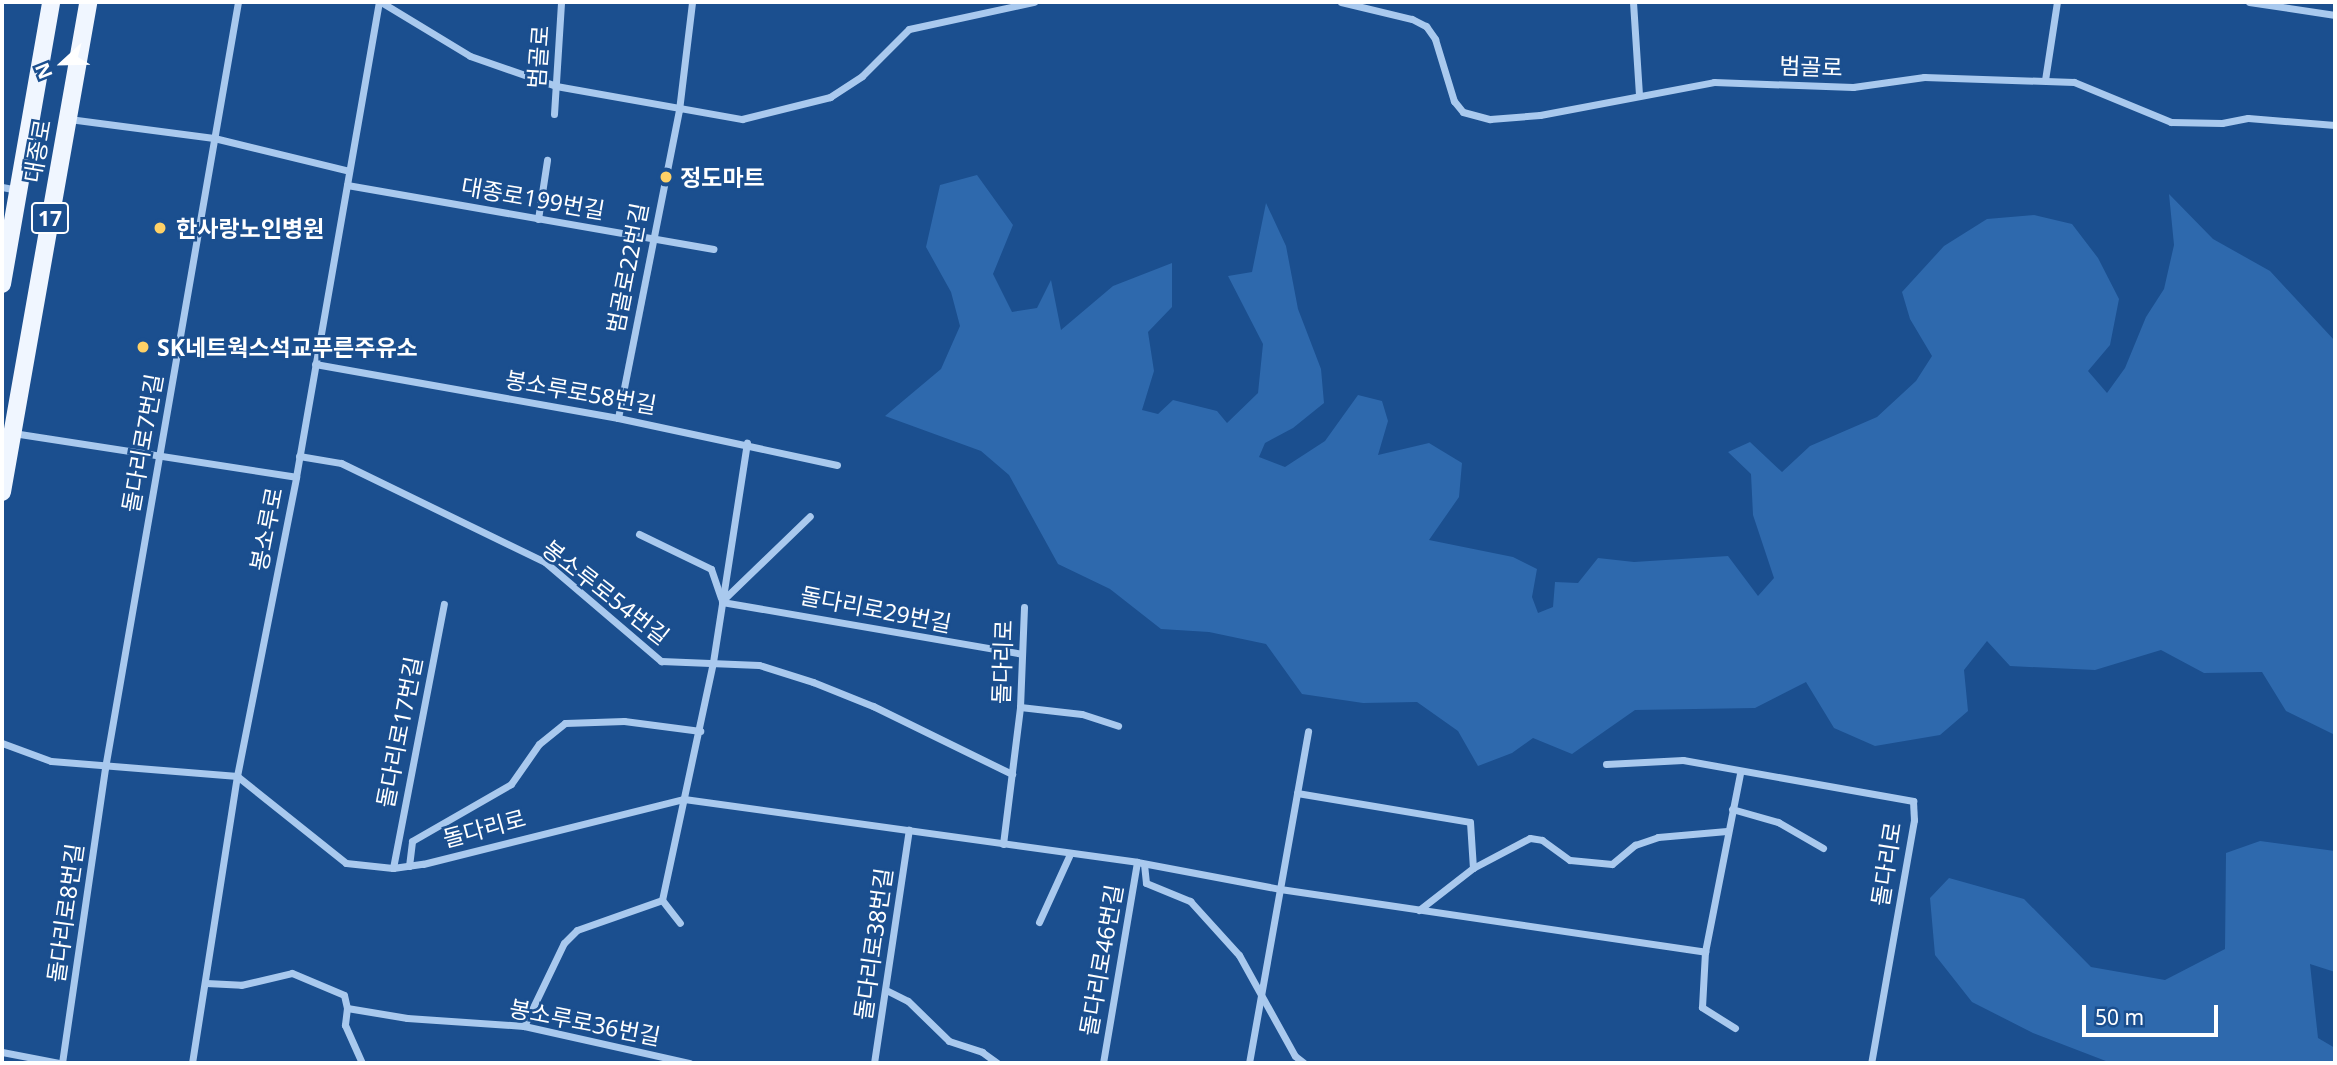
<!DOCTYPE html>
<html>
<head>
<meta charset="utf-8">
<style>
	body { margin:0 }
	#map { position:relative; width:2337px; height:1065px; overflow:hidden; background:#1b4f8f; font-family:"Noto Sans","Noto Sans KR",sans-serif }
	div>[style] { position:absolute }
	.green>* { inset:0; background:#2e69ad }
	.street>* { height:7px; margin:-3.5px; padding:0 3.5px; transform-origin:3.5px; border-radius:3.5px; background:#a9c9ee }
	.primary>* { height:18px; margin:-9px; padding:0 9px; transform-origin:9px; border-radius:9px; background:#f0f6ff }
	.dots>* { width:19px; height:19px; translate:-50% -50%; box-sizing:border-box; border:4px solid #1b4f8f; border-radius:50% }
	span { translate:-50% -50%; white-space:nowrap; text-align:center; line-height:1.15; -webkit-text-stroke:5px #1b4f8f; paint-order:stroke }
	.shield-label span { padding:2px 5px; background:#1b4f8f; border:2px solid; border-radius:5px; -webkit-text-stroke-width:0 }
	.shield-label { font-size:21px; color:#fff; font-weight:700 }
	.street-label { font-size:23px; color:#fff }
	.poi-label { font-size:23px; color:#fff; font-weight:700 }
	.left { translate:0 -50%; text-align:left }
	.frame { position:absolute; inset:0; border:4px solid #fff; pointer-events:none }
	.north { position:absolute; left:28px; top:28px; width:70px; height:70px; -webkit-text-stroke:5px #1b4f8f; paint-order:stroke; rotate:248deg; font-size:19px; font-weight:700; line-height:28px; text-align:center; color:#fff }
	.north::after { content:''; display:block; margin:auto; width:24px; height:32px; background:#fff; clip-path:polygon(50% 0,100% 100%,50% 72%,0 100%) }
	.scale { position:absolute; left:2082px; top:1005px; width:136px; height:32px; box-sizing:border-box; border:4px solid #fff; border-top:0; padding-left:9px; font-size:21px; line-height:24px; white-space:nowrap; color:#fff; -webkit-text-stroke:5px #1b4f8f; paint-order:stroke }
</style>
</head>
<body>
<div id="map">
	<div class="green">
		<div style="clip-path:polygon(977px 175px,1013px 225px,993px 274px,1012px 312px,1037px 308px,1051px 280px,1061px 330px,1113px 286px,1172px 263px,1172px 307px,1148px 332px,1154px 371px,1142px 410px,1158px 414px,1173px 400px,1217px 411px,1227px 423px,1258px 393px,1263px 344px,1228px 276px,1252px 272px,1266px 203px,1286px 246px,1298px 309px,1321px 369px,1324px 403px,1293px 428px,1265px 443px,1259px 457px,1285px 467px,1325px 441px,1358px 395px,1382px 401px,1388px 421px,1378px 455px,1429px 443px,1462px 463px,1459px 497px,1429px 540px,1513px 557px,1537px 569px,1532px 597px,1538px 613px,1553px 607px,1555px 582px,1578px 583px,1598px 558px,1634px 562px,1728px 556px,1758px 596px,1774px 578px,1753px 515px,1751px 474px,1728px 452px,1750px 442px,1782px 472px,1810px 446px,1877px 417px,1916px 381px,1932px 356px,1910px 319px,1902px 292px,1944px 246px,1987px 219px,2034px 215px,2072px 224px,2098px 258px,2119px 299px,2110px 345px,2088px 371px,2107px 393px,2125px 368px,2146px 317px,2164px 289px,2174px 245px,2169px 194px,2213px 239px,2270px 271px,2335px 341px,2335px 735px,2286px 711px,2262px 672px,2204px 673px,2161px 650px,2095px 670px,2010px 666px,1987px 641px,1964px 670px,1968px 711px,1940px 735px,1875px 746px,1834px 728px,1806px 682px,1755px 708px,1635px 710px,1572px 754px,1533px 738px,1512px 753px,1478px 766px,1458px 731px,1417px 702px,1363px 703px,1302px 694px,1266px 644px,1209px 632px,1161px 629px,1110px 589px,1058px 564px,1009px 475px,981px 451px,885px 416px,941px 369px,960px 326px,951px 292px,926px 247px,940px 185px)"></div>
		<div style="clip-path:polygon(2260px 841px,2335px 851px,2335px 972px,2310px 964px,2318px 1038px,2335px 1048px,2335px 1063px,2111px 1063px,2033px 1033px,1972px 1002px,1935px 955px,1930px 898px,1949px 878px,2024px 899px,2091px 967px,2165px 980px,2225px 949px,2226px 853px)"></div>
	</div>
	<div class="street">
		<div style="left:381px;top:2px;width:104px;rotate:31.2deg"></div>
		<div style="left:470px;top:56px;width:91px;rotate:19.2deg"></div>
		<div style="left:556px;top:86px;width:189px;rotate:10.1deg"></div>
		<div style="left:742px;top:119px;width:91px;rotate:-14deg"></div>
		<div style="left:830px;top:97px;width:38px;rotate:-33deg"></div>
		<div style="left:862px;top:76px;width:66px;rotate:-45deg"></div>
		<div style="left:909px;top:29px;width:128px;rotate:-12.2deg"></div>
		<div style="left:1341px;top:2px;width:73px;rotate:13.5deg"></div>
		<div style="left:1412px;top:19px;width:16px;rotate:27deg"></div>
		<div style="left:1426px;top:26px;width:16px;rotate:55deg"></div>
		<div style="left:1435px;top:39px;width:65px;rotate:73deg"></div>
		<div style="left:1454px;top:101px;width:14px;rotate:51deg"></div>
		<div style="left:1463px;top:112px;width:28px;rotate:15deg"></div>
		<div style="left:1490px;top:119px;width:50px;rotate:-4.6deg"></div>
		<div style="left:1540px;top:115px;width:177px;rotate:-10.7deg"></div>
		<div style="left:1714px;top:82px;width:139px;rotate:2.1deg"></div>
		<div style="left:1853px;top:87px;width:72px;rotate:-8deg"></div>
		<div style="left:1924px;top:77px;width:150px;rotate:1.9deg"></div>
		<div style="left:2074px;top:82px;width:105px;rotate:22.4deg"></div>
		<div style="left:2171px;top:122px;width:51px;rotate:1.1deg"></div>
		<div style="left:2222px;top:123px;width:26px;rotate:-11deg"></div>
		<div style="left:2248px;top:118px;width:87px;rotate:4.6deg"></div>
		<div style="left:1633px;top:2px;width:93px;rotate:86.3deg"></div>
		<div style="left:2249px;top:2px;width:87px;rotate:8.6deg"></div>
		<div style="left:2045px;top:80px;width:79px;rotate:-81.3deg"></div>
		<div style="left:554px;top:114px;width:112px;rotate:-86.4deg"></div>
		<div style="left:69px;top:119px;width:146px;rotate:7.5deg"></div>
		<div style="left:214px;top:138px;width:139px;rotate:13.7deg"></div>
		<div style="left:347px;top:185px;width:372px;rotate:9.9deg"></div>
		<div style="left:2px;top:187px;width:16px;rotate:11deg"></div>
		<div style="left:538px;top:219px;width:60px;rotate:-81.3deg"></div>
		<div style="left:315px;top:364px;width:308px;rotate:10.1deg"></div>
		<div style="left:618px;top:418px;width:224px;rotate:12.1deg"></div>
		<div style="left:618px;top:418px;width:314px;rotate:-78.8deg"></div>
		<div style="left:679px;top:110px;width:109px;rotate:-83.1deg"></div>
		<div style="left:13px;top:433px;width:286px;rotate:8.8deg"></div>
		<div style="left:299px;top:456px;width:43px;rotate:9.5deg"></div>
		<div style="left:341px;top:463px;width:227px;rotate:25.9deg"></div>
		<div style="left:545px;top:562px;width:153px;rotate:40.5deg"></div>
		<div style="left:661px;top:661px;width:98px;rotate:2.3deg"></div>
		<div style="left:759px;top:665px;width:57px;rotate:17.5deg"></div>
		<div style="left:813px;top:682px;width:65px;rotate:21.8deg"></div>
		<div style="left:873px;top:706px;width:155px;rotate:26.1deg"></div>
		<div style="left:639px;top:534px;width:80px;rotate:25.9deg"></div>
		<div style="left:711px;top:569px;width:31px;rotate:71deg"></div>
		<div style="left:722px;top:601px;width:122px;rotate:-44deg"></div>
		<div style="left:722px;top:602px;width:304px;rotate:9.8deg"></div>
		<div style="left:1020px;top:707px;width:62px;rotate:6.4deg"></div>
		<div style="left:1082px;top:714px;width:38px;rotate:18deg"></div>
		<div style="left:2px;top:743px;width:52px;rotate:20.2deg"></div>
		<div style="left:51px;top:761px;width:187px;rotate:4.6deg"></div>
		<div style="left:237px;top:776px;width:139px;rotate:38.6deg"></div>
		<div style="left:346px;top:863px;width:47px;rotate:6.1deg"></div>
		<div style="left:393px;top:868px;width:30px;rotate:-8deg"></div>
		<div style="left:423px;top:864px;width:269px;rotate:-14deg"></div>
		<div style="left:684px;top:799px;width:457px;rotate:7.9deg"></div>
		<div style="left:1137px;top:862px;width:146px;rotate:10.7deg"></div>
		<div style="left:1280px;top:889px;width:430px;rotate:8.4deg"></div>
		<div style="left:1606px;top:764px;width:77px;rotate:-3deg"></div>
		<div style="left:1683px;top:760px;width:234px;rotate:10.1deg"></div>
		<div style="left:1913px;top:801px;width:19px;rotate:87deg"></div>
		<div style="left:1914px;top:820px;width:247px;rotate:100deg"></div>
		<div style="left:1297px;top:793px;width:175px;rotate:9.5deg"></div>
		<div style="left:1470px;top:822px;width:46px;rotate:86.3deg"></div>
		<div style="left:1732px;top:809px;width:48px;rotate:15.8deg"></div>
		<div style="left:1778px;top:822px;width:52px;rotate:30deg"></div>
		<div style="left:1003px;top:844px;width:138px;rotate:-82.9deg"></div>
		<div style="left:1020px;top:707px;width:100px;rotate:-87.7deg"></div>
		<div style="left:1144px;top:864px;width:19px;rotate:84deg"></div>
		<div style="left:1146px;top:883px;width:48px;rotate:22.2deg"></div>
		<div style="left:1190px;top:901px;width:73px;rotate:47.8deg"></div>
		<div style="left:1239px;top:955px;width:115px;rotate:61deg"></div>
		<div style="left:1295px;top:1056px;width:11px;rotate:38deg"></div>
		<div style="left:409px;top:866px;width:25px;rotate:-83deg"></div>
		<div style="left:412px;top:841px;width:114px;rotate:-29.9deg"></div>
		<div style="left:511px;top:784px;width:49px;rotate:-55deg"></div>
		<div style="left:539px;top:744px;width:33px;rotate:-39deg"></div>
		<div style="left:565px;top:723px;width:59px;rotate:-1.9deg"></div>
		<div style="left:624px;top:721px;width:77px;rotate:7.5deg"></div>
		<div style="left:393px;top:868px;width:269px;rotate:-79.1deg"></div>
		<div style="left:662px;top:900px;width:29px;rotate:52deg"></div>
		<div style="left:1419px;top:910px;width:68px;rotate:-37.9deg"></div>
		<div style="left:1473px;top:868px;width:64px;rotate:-27.8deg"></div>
		<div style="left:1530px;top:838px;width:12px;rotate:9deg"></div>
		<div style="left:1542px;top:840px;width:34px;rotate:36deg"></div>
		<div style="left:1570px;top:860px;width:42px;rotate:5.4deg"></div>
		<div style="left:1612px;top:864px;width:30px;rotate:-40deg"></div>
		<div style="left:1635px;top:845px;width:24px;rotate:-19deg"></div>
		<div style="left:1658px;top:837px;width:69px;rotate:-5deg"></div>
		<div style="left:1039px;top:922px;width:75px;rotate:-65.5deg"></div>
		<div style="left:206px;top:983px;width:35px;rotate:3deg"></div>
		<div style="left:241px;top:985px;width:52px;rotate:-13.2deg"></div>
		<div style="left:292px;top:973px;width:56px;rotate:22.9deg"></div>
		<div style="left:344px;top:995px;width:13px;rotate:77deg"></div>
		<div style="left:347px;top:1008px;width:61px;rotate:9.5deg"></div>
		<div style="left:407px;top:1018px;width:117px;rotate:3.9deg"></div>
		<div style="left:524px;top:1026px;width:170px;rotate:12.6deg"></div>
		<div style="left:888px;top:991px;width:22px;rotate:27deg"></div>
		<div style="left:908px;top:1001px;width:57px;rotate:44.3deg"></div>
		<div style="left:949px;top:1041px;width:35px;rotate:18deg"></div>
		<div style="left:982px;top:1052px;width:19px;rotate:36deg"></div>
		<div style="left:347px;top:1008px;width:17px;rotate:97deg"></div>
		<div style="left:345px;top:1025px;width:42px;rotate:65.9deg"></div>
		<div style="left:524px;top:1026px;width:92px;rotate:-64.3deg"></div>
		<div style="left:564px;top:943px;width:18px;rotate:-45deg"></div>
		<div style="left:577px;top:930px;width:90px;rotate:-19.4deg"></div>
		<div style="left:662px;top:900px;width:243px;rotate:-77.9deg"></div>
		<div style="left:713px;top:662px;width:222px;rotate:-81.2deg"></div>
		<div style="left:1735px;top:1028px;width:39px;rotate:-148deg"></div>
		<div style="left:1702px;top:1007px;width:55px;rotate:-86.9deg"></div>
		<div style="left:1705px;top:952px;width:182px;rotate:-78.9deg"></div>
		<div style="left:2px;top:1052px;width:58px;rotate:10.9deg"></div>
		<div style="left:62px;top:1063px;width:298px;rotate:-81.7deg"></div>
		<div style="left:105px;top:768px;width:777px;rotate:-80.15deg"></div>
		<div style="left:192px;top:1063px;width:291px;rotate:-81.1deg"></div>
		<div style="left:237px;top:776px;width:305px;rotate:-78.8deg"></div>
		<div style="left:296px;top:477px;width:482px;rotate:-80.1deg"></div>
		<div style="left:874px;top:1063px;width:236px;rotate:-81.5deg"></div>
		<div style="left:1103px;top:1063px;width:204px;rotate:-80.4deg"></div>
		<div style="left:1249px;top:1063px;width:337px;rotate:-79.9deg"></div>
	</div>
	<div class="primary">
		<div style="left:2px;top:284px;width:286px;rotate:-80.1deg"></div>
		<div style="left:2px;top:492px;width:497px;rotate:-80deg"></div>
	</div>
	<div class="dots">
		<div style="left:666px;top:177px;background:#ffd166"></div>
		<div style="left:160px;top:228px;background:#ffd166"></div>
		<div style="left:143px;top:347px;background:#ffd166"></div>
	</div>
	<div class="shield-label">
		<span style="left:50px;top:218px">17</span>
	</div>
	<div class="street-label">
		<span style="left:538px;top:57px;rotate:-86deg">범골로</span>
		<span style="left:1811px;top:66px;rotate:2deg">범골로</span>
		<span style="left:37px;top:151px;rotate:-80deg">대종로</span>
		<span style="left:533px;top:198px;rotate:10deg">대종로199번길</span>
		<span style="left:627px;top:268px;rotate:-79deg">범골로22번길</span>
		<span style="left:581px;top:392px;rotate:10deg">봉소루로58번길</span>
		<span style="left:142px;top:443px;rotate:-80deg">돌다리로7번길</span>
		<span style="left:266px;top:529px;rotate:-79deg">봉소루로</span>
		<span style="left:606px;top:592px;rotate:38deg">봉소루로54번길</span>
		<span style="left:876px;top:609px;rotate:11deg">돌다리로29번길</span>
		<span style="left:1002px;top:662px;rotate:-88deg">돌다리로</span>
		<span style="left:399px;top:732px;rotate:-79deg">돌다리로17번길</span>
		<span style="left:484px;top:828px;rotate:-15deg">돌다리로</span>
		<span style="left:1886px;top:864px;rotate:-81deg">돌다리로</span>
		<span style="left:65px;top:913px;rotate:-82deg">돌다리로8번길</span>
		<span style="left:873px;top:944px;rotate:-82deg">돌다리로38번길</span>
		<span style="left:1101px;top:960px;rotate:-80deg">돌다리로46번길</span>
		<span style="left:585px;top:1022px;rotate:11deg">봉소루로36번길</span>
	</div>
	<div class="poi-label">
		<span class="left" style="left:680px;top:177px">정도마트</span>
		<span class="left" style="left:176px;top:228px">한사랑노인병원</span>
		<span class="left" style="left:157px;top:347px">SK네트웍스석교푸른주유소</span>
	</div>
	<div class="frame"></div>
	<div class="north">N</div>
	<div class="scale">50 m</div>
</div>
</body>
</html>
